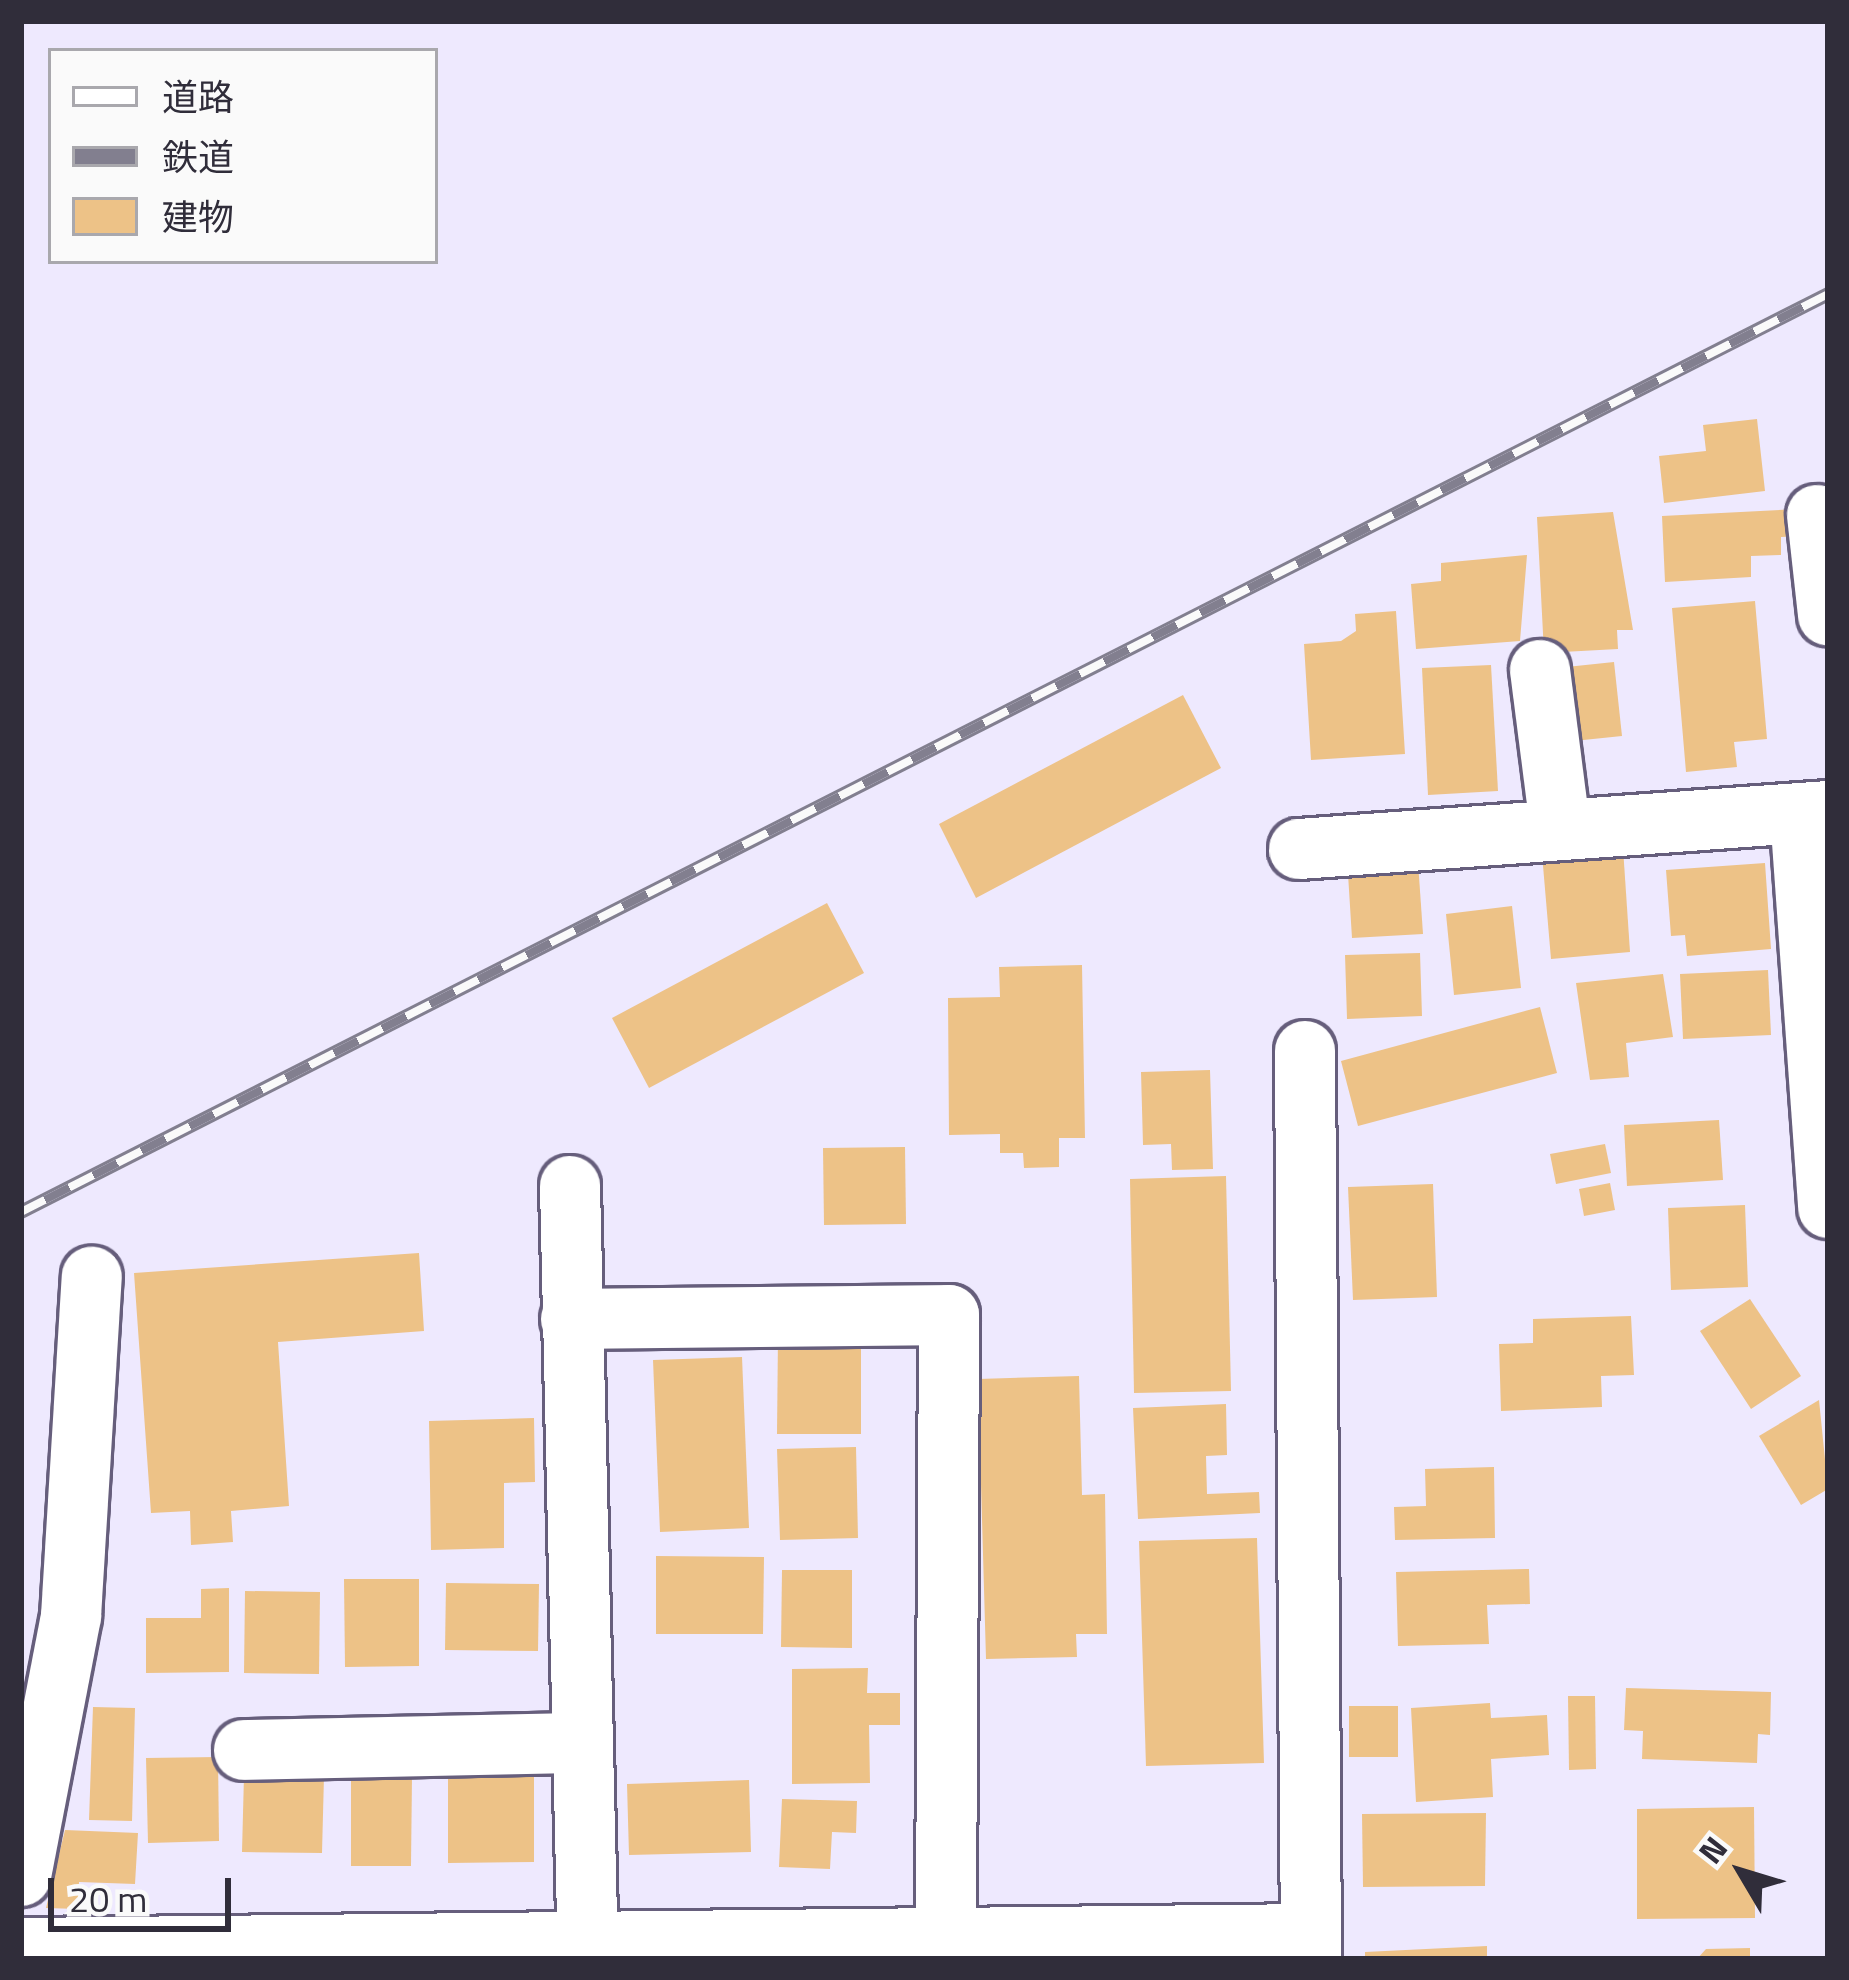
<!DOCTYPE html>
<html>
<head>
<meta charset="utf-8">
<style>
	body { margin:0 }
	#map { position:relative; width:1849px; height:1980px; overflow:hidden; background:#eee9fe; font-family:"Titillium Web","Noto Sans JP",sans-serif }
	div>[style] { position:absolute }
	.building>* { inset:0; background:#edc287 }
	.roads { filter:drop-shadow(3px 0 #665e7c) drop-shadow(-3px 0 #665e7c) drop-shadow(0 3px #665e7c) drop-shadow(0 -3px #665e7c) }
	.minor>* { height:60px; margin:-30px; padding:0 30px; transform-origin:30px; border-radius:30px; background:#fff }
	.rail>* { height:14px; margin-top:-7px; transform-origin:0; background:repeating-linear-gradient(90deg,#fafafa 0 27px,#827f8f 0 54px); box-sizing:border-box; border-block:3px solid #827f8f }
	span { translate:-50% -50%; white-space:nowrap; text-align:center; line-height:1.15; -webkit-text-stroke:9px #fafafa; paint-order:stroke }
	.frame { position:absolute; inset:0; border:24px solid #302d3a; pointer-events:none }
	.legend { position:absolute; left:48px; top:48px; width:390px; height:216px; box-sizing:border-box; background:#fafafa; border:3px solid #a9a8ad; margin:0; padding:15px 21px; list-style:none; font-size:36px; color:#302d3a }
	.legend li { display:flex; align-items:center; gap:24px; height:60px }
	.legend b { width:60px; border:3px solid #a9a8ad }
	.north { position:absolute; left:1681px; top:1812px; width:120px; height:120px; -webkit-text-stroke:9px #fafafa; paint-order:stroke; rotate:308deg; font-size:33px; font-weight:700; line-height:48px; text-align:center; color:#302d3a }
	.north::after { content:''; display:block; margin:auto; width:42px; height:54px; background:#302d3a; clip-path:polygon(50% 0,100% 100%,50% 72%,0 100%) }
	.scale { position:absolute; left:48px; top:1878px; width:183px; height:54px; box-sizing:border-box; border:6px solid #302d3a; border-top:0; padding-left:15px; font-size:36px; line-height:42px; white-space:nowrap; color:#302d3a; -webkit-text-stroke:9px #fafafa; paint-order:stroke }
</style>
</head>
<body>
<div id="map">
	<div class="building">
		<div style="clip-path:polygon(1757px 419px,1765px 491px,1664px 503px,1659px 456px,1706px 451px,1703px 425px)"></div>
		<div style="clip-path:polygon(1799px 509px,1800px 536px,1781px 537px,1781px 555px,1751px 556px,1751px 577px,1665px 582px,1662px 516px)"></div>
		<div style="clip-path:polygon(1613px 512px,1633px 630px,1617px 630px,1618px 649px,1544px 653px,1537px 517px)"></div>
		<div style="clip-path:polygon(1527px 555px,1520px 641px,1416px 649px,1411px 584px,1441px 581px,1441px 563px)"></div>
		<div style="clip-path:polygon(1755px 601px,1767px 739px,1734px 742px,1737px 767px,1686px 772px,1672px 608px)"></div>
		<div style="clip-path:polygon(1396px 611px,1405px 754px,1311px 760px,1304px 644px,1341px 641px,1356px 631px,1355px 614px)"></div>
		<div style="clip-path:polygon(1614px 662px,1622px 736px,1564px 742px,1557px 668px)"></div>
		<div style="clip-path:polygon(1491px 665px,1498px 791px,1428px 795px,1422px 668px)"></div>
		<div style="clip-path:polygon(1183px 695px,1221px 768px,976px 898px,939px 824px)"></div>
		<div style="clip-path:polygon(1623px 848px,1630px 952px,1551px 959px,1542px 854px)"></div>
		<div style="clip-path:polygon(1418px 862px,1423px 934px,1352px 938px,1348px 874px)"></div>
		<div style="clip-path:polygon(1765px 863px,1771px 949px,1687px 956px,1685px 935px,1671px 936px,1666px 870px)"></div>
		<div style="clip-path:polygon(827px 903px,864px 973px,649px 1088px,612px 1018px)"></div>
		<div style="clip-path:polygon(1512px 906px,1521px 988px,1454px 995px,1446px 914px)"></div>
		<div style="clip-path:polygon(1420px 953px,1422px 1016px,1347px 1019px,1345px 955px)"></div>
		<div style="clip-path:polygon(1082px 965px,1085px 1138px,1059px 1138px,1059px 1167px,1024px 1168px,1023px 1153px,1000px 1153px,1000px 1134px,949px 1135px,948px 998px,1000px 997px,999px 967px)"></div>
		<div style="clip-path:polygon(1768px 970px,1771px 1035px,1683px 1039px,1680px 974px)"></div>
		<div style="clip-path:polygon(1663px 974px,1673px 1037px,1626px 1043px,1629px 1077px,1590px 1080px,1576px 983px)"></div>
		<div style="clip-path:polygon(1540px 1007px,1557px 1073px,1358px 1126px,1341px 1061px)"></div>
		<div style="clip-path:polygon(1210px 1070px,1213px 1169px,1172px 1170px,1171px 1144px,1143px 1145px,1141px 1072px)"></div>
		<div style="clip-path:polygon(1719px 1120px,1723px 1180px,1627px 1186px,1624px 1125px)"></div>
		<div style="clip-path:polygon(1605px 1144px,1611px 1173px,1556px 1184px,1550px 1154px)"></div>
		<div style="clip-path:polygon(905px 1147px,906px 1224px,824px 1225px,823px 1148px)"></div>
		<div style="clip-path:polygon(1226px 1176px,1231px 1391px,1134px 1393px,1130px 1179px)"></div>
		<div style="clip-path:polygon(1610px 1183px,1615px 1210px,1584px 1216px,1579px 1189px)"></div>
		<div style="clip-path:polygon(1433px 1184px,1437px 1297px,1353px 1300px,1348px 1187px)"></div>
		<div style="clip-path:polygon(1745px 1205px,1748px 1287px,1671px 1290px,1668px 1208px)"></div>
		<div style="clip-path:polygon(419px 1253px,424px 1331px,278px 1342px,289px 1506px,231px 1511px,233px 1542px,191px 1545px,190px 1511px,151px 1513px,134px 1273px)"></div>
		<div style="clip-path:polygon(1750px 1299px,1801px 1376px,1751px 1409px,1700px 1331px)"></div>
		<div style="clip-path:polygon(1631px 1316px,1634px 1375px,1601px 1376px,1602px 1407px,1501px 1411px,1499px 1344px,1533px 1343px,1533px 1319px)"></div>
		<div style="clip-path:polygon(778px 1335px,861px 1335px,861px 1434px,777px 1434px)"></div>
		<div style="clip-path:polygon(742px 1357px,749px 1528px,660px 1532px,653px 1360px)"></div>
		<div style="clip-path:polygon(1079px 1376px,1082px 1495px,1105px 1494px,1107px 1634px,1076px 1634px,1077px 1657px,986px 1659px,978px 1379px)"></div>
		<div style="clip-path:polygon(1819px 1400px,1828px 1489px,1801px 1505px,1759px 1436px)"></div>
		<div style="clip-path:polygon(1226px 1404px,1227px 1455px,1206px 1456px,1207px 1494px,1259px 1492px,1260px 1513px,1138px 1519px,1133px 1408px)"></div>
		<div style="clip-path:polygon(534px 1418px,535px 1482px,504px 1483px,504px 1548px,431px 1550px,429px 1421px)"></div>
		<div style="clip-path:polygon(856px 1447px,858px 1538px,780px 1540px,777px 1449px)"></div>
		<div style="clip-path:polygon(1494px 1467px,1495px 1538px,1395px 1540px,1394px 1507px,1426px 1506px,1425px 1469px)"></div>
		<div style="clip-path:polygon(1257px 1538px,1264px 1763px,1146px 1766px,1139px 1541px)"></div>
		<div style="clip-path:polygon(656px 1556px,764px 1557px,763px 1634px,656px 1634px)"></div>
		<div style="clip-path:polygon(1529px 1569px,1530px 1604px,1487px 1605px,1489px 1644px,1398px 1646px,1396px 1572px)"></div>
		<div style="clip-path:polygon(782px 1570px,852px 1570px,852px 1648px,781px 1647px)"></div>
		<div style="clip-path:polygon(344px 1579px,419px 1579px,419px 1666px,345px 1667px)"></div>
		<div style="clip-path:polygon(446px 1583px,539px 1584px,538px 1651px,445px 1650px)"></div>
		<div style="clip-path:polygon(229px 1588px,229px 1672px,146px 1673px,146px 1618px,201px 1618px,201px 1589px)"></div>
		<div style="clip-path:polygon(245px 1591px,320px 1592px,319px 1674px,244px 1673px)"></div>
		<div style="clip-path:polygon(868px 1668px,867px 1693px,900px 1693px,900px 1725px,869px 1725px,870px 1783px,792px 1784px,792px 1669px)"></div>
		<div style="clip-path:polygon(1626px 1688px,1771px 1692px,1770px 1735px,1758px 1734px,1757px 1763px,1642px 1759px,1643px 1731px,1624px 1730px)"></div>
		<div style="clip-path:polygon(1568px 1696px,1595px 1696px,1596px 1769px,1569px 1770px)"></div>
		<div style="clip-path:polygon(1490px 1703px,1491px 1718px,1547px 1715px,1549px 1755px,1491px 1759px,1493px 1797px,1416px 1802px,1411px 1708px)"></div>
		<div style="clip-path:polygon(1349px 1706px,1398px 1706px,1398px 1757px,1349px 1757px)"></div>
		<div style="clip-path:polygon(93px 1707px,135px 1708px,132px 1821px,89px 1820px)"></div>
		<div style="clip-path:polygon(218px 1757px,219px 1841px,148px 1843px,146px 1758px)"></div>
		<div style="clip-path:polygon(448px 1767px,534px 1767px,534px 1862px,448px 1863px)"></div>
		<div style="clip-path:polygon(244px 1775px,324px 1776px,322px 1853px,242px 1852px)"></div>
		<div style="clip-path:polygon(412px 1776px,411px 1866px,351px 1866px,351px 1777px)"></div>
		<div style="clip-path:polygon(749px 1780px,751px 1852px,629px 1855px,627px 1784px)"></div>
		<div style="clip-path:polygon(782px 1799px,857px 1801px,856px 1833px,832px 1832px,830px 1869px,779px 1867px)"></div>
		<div style="clip-path:polygon(1754px 1807px,1755px 1918px,1637px 1919px,1637px 1809px)"></div>
		<div style="clip-path:polygon(1486px 1813px,1485px 1886px,1363px 1887px,1362px 1814px)"></div>
		<div style="clip-path:polygon(65px 1830px,138px 1833px,135px 1884px,79px 1882px,78px 1909px,46px 1908px)"></div>
		<div style="clip-path:polygon(1487px 1946px,1487px 1959px,1365px 1959px,1365px 1952px)"></div>
		<div style="clip-path:polygon(1750px 1948px,1750px 1959px,1697px 1959px,1706px 1949px)"></div>
	</div>
	<div class="roads">
		<div class="minor">
			<div style="left:1817px;top:515px;width:101px;rotate:83.7deg"></div>
			<div style="left:1540px;top:670px;width:157px;rotate:82.7deg"></div>
			<div style="left:1800px;top:814px;width:395px;rotate:85.9deg"></div>
			<div style="left:1299px;top:849px;width:530px;rotate:-4.11deg"></div>
			<div style="left:1305px;top:1051px;width:908px;rotate:89.62deg"></div>
			<div style="left:570px;top:1186px;width:773px;rotate:88.67deg"></div>
			<div style="left:571px;top:1319px;width:378px;rotate:-0.6deg"></div>
			<div style="left:949px;top:1315px;width:621px;rotate:90.28deg"></div>
			<div style="left:244px;top:1750px;width:336px;rotate:-1.2deg"></div>
			<div style="left:21px;top:1876px;width:265px;rotate:-79.1deg"></div>
			<div style="left:71px;top:1616px;width:340px;rotate:-86.5deg"></div>
			<div style="left:21px;top:1948px;width:1290px;rotate:-0.62deg"></div>
		</div>
	</div>
	<div class="rail">
		<div style="left:21px;top:1212px;width:2027px;rotate:-26.93deg"></div>
	</div>
	<div class="frame"></div>
	<ul class="legend">
	<li><b style="height:15px;background:#fff"></b>道路</li>
	<li><b style="height:15px;background:#827f8f"></b>鉄道</li>
	<li><b style="height:33px;background:#edc287"></b>建物</li>
	</ul>
	<div class="north">N</div>
	<div class="scale">20 m</div>
</div>
</body>
</html>
